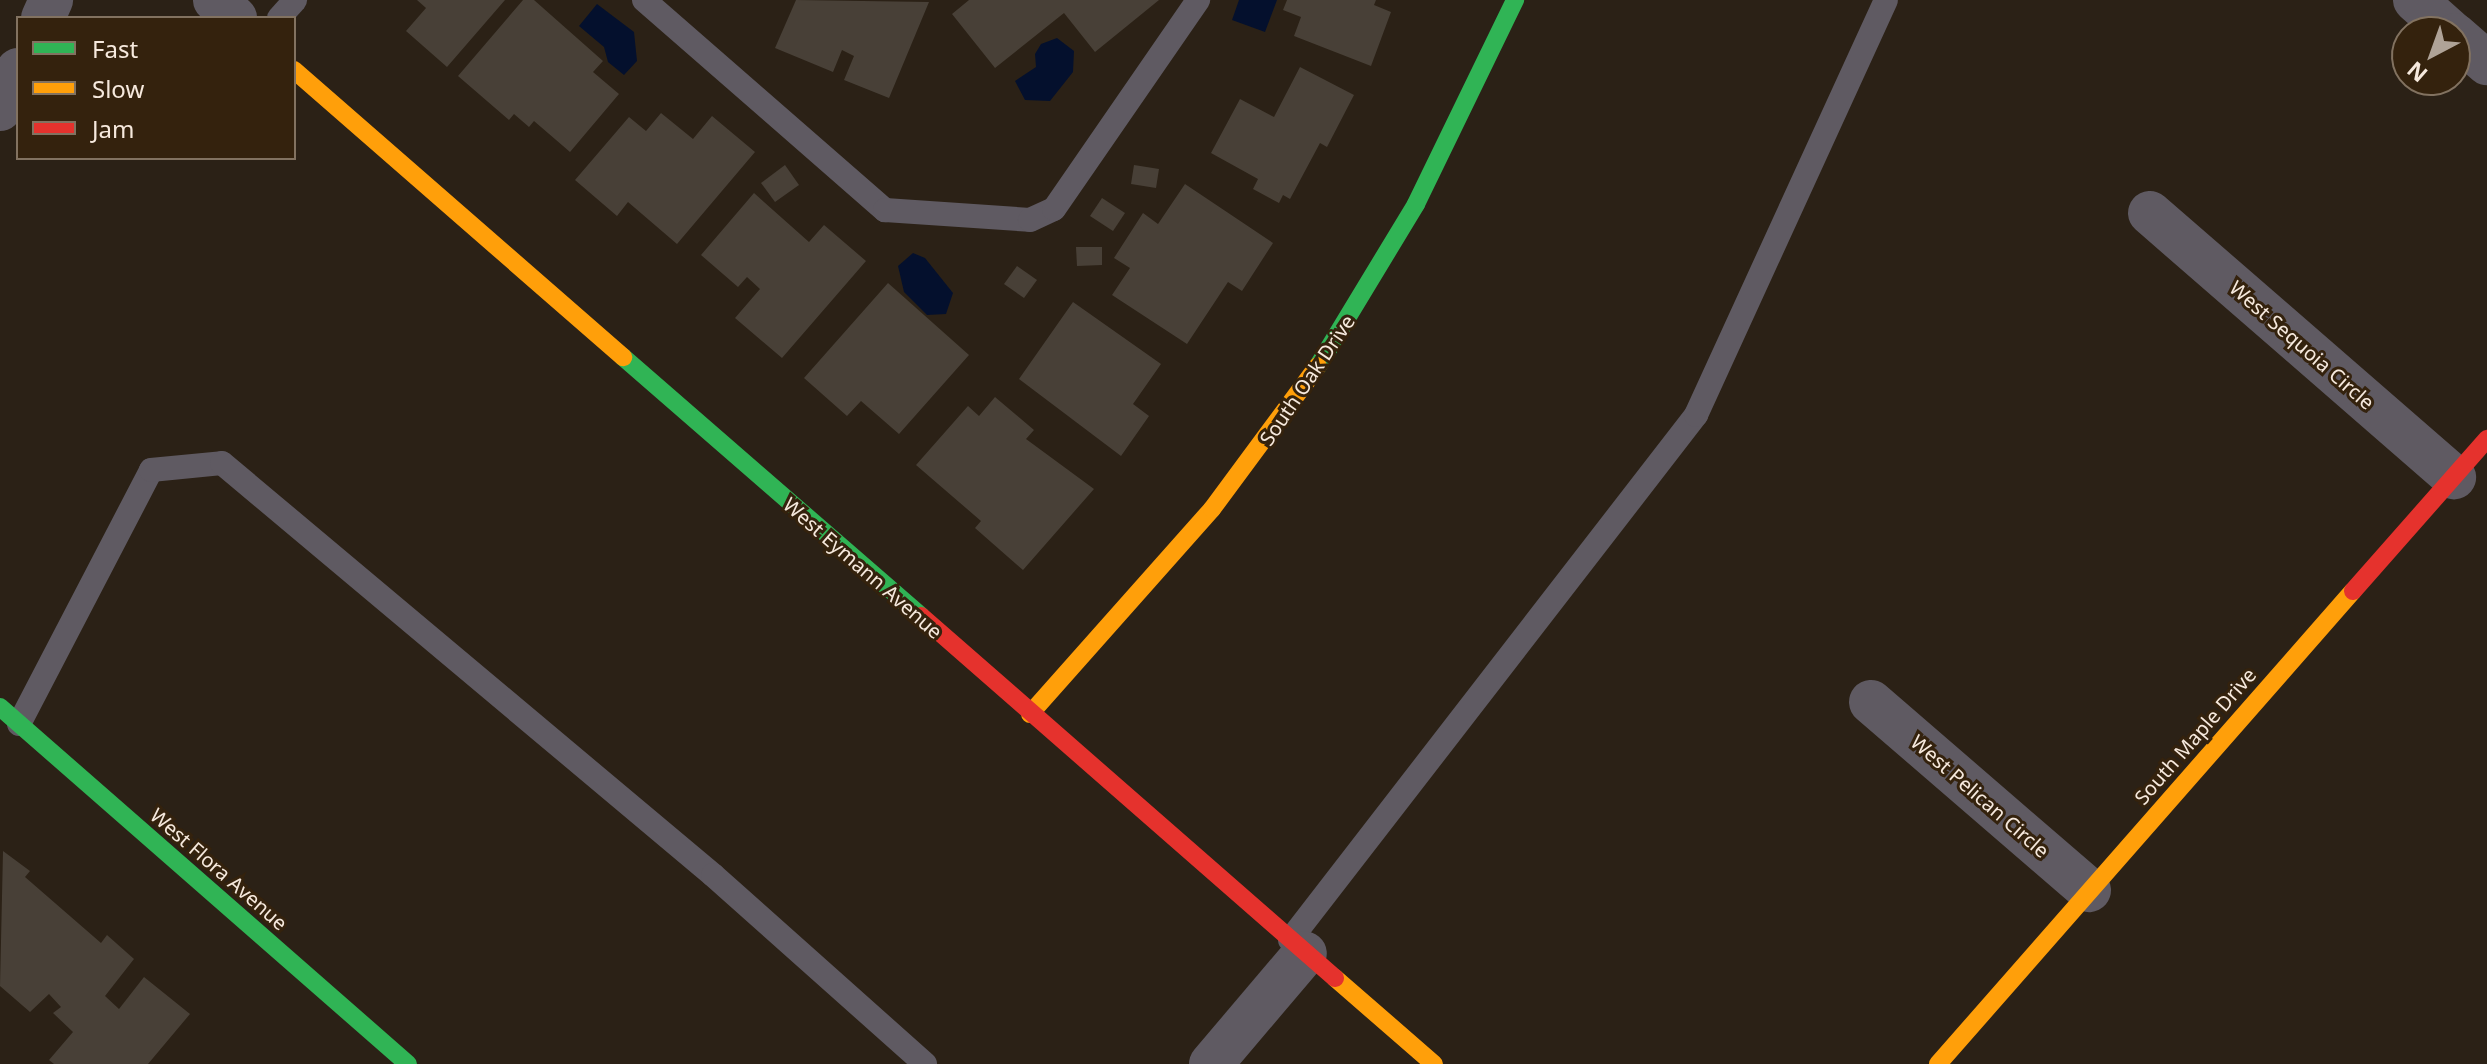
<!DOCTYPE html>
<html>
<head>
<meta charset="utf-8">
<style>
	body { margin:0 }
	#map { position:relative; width:2487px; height:1064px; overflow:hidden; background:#2b2116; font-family:"Noto Sans",sans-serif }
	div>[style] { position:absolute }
	.water>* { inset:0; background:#04102d }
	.building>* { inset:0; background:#484037 }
	.lane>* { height:24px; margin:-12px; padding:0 12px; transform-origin:12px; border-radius:12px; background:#5f5a62 }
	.street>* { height:44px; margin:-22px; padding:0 22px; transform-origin:22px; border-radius:22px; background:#5f5a62 }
	.fast>* { height:18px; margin:-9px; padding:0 9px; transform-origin:9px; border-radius:9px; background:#30b455 }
	.slow>* { height:18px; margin:-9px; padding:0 9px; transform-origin:9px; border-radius:9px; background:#ff9f0a }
	.jam>* { height:18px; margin:-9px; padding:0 9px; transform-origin:9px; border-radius:9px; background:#e5322d }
	span { translate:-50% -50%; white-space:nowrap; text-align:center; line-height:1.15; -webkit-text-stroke:6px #34220d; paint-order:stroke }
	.street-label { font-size:20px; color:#f6e9dd }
	.legend { position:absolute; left:16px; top:16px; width:280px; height:144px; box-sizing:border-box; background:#34220d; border:2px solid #827260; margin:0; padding:10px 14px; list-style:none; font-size:24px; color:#f6e9dd }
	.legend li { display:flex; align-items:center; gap:16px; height:40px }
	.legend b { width:40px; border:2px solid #827260 }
	.north { position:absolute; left:2391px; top:16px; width:80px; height:80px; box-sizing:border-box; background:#34220d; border:2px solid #827260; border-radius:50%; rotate:221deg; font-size:22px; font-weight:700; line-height:32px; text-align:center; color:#f6e9dd }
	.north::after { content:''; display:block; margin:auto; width:28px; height:36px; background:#afa397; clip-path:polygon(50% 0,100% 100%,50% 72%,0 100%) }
</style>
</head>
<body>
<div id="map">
	<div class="water">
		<div style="clip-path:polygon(1239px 0,1277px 0,1265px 32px,1232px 20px)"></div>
		<div style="clip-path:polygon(597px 4px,634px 32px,637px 61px,624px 75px,608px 62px,604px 47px,579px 26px)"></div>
		<div style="clip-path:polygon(1057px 38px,1074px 51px,1073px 72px,1050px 101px,1025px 100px,1015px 81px,1036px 67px,1035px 54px,1041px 44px)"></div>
		<div style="clip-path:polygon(913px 253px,925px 258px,953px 293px,946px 314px,927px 315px,904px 292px,898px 266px)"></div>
	</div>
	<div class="building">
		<div style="clip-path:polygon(417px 0,505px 0,447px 67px,406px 31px,426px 8px)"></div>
		<div style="clip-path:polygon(523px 0,534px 0,603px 61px,593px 72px,619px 94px,570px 152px,534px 121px,529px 127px,514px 114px,509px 120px,458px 76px)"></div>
		<div style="clip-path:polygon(796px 0,929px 2px,889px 98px,844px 80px,854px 56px,842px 50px,833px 72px,775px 48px)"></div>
		<div style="clip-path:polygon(969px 0,1159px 0,1095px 52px,1064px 13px,995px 68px,952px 14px)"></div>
		<div style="clip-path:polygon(1287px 0,1376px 0,1374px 5px,1391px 12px,1371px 66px,1294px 36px,1301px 17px,1283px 10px)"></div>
		<div style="clip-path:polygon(1300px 67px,1354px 95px,1327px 147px,1320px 143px,1290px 199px,1283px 195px,1279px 203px,1253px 189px,1258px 179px,1211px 153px,1240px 99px,1274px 117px)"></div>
		<div style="clip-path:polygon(661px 113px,693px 139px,712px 116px,755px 152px,677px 244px,628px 202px,617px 216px,575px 180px,629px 117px,646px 131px)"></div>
		<div style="clip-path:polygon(785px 165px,799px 185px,775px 202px,761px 183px)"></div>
		<div style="clip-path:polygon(1134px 165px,1159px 169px,1156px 188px,1131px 184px)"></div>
		<div style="clip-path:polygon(1185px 184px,1273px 243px,1242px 291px,1228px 282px,1187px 344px,1112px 295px,1130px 268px,1114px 258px,1143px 213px,1158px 224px)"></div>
		<div style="clip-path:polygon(754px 193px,809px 242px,824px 225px,866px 261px,782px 358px,735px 318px,760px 289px,747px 277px,738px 287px,701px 255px)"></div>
		<div style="clip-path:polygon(1102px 198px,1125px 213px,1113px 231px,1090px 216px)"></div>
		<div style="clip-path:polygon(1076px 247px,1102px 247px,1102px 265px,1077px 266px)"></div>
		<div style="clip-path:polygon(1017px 266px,1037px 280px,1024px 298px,1004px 284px)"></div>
		<div style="clip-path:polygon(888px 283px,969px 355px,899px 434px,861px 401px,847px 416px,804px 378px)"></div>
		<div style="clip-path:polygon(1073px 302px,1161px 364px,1133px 404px,1149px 416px,1121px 456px,1019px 379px)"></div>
		<div style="clip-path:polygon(995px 397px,1034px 430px,1026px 439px,1094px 489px,1023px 570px,975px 528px,981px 521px,916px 465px,968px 406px,979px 416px)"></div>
		<div style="clip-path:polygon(3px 851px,30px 871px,25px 877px,101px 943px,107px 935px,134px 959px,105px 996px,119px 1009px,144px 977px,190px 1014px,148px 1064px,54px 1064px,49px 1060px,73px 1032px,53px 1013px,61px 1007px,49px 994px,30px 1012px,0 986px)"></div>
	</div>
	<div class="lane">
		<div style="left:644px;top:0;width:320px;rotate:41.1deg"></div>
		<div style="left:885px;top:210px;width:145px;rotate:3.9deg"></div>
		<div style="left:1030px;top:220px;width:26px;rotate:-25deg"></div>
		<div style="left:1054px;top:209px;width:254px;rotate:-55.4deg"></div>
		<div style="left:279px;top:18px;width:24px;rotate:-48deg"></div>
		<div style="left:19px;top:724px;width:286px;rotate:-62.5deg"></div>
		<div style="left:151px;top:470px;width:71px;rotate:-5.6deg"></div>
		<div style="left:222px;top:463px;width:641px;rotate:40deg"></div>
		<div style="left:713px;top:875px;width:284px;rotate:41.7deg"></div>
		<div style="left:1290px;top:940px;width:664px;rotate:-52.28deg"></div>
		<div style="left:1696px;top:415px;width:456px;rotate:-65.4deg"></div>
	</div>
	<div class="street">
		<div style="left:215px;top:0;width:27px;rotate:42deg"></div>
		<div style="left:2415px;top:0;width:48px;rotate:41.6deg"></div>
		<div style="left:43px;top:18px;width:20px;rotate:-66deg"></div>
		<div style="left:2455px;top:35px;width:43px;rotate:41.2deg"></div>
		<div style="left:0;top:109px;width:43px;rotate:-65.2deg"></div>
		<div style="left:2150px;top:213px;width:403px;rotate:41deg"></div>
		<div style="left:1871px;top:702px;width:288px;rotate:40.8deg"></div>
		<div style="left:1211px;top:1064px;width:145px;rotate:-49.7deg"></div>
	</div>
	<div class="fast">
		<div style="left:623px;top:357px;width:395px;rotate:41deg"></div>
		<div style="left:1318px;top:366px;width:189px;rotate:-58.8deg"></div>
		<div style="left:1416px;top:204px;width:227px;rotate:-64.1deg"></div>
		<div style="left:0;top:707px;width:542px;rotate:41.19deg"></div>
	</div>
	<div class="slow">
		<div style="left:294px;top:70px;width:437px;rotate:41.1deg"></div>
		<div style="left:1030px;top:714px;width:274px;rotate:-48.4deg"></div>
		<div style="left:1212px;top:509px;width:178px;rotate:-53.5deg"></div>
		<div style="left:1335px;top:978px;width:131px;rotate:41deg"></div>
		<div style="left:1938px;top:1064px;width:629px;rotate:-48.74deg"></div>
	</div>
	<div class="jam">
		<div style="left:2353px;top:591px;width:203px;rotate:-48.6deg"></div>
		<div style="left:921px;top:616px;width:550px;rotate:41.17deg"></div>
	</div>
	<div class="street-label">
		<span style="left:2302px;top:345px;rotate:41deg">West Sequoia Circle</span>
		<span style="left:1307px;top:380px;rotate:-56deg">South Oak Drive</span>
		<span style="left:863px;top:568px;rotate:41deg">West Eymann Avenue</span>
		<span style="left:2195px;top:736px;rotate:-49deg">South Maple Drive</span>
		<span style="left:1980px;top:796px;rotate:41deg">West Pelican Circle</span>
		<span style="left:219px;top:869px;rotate:41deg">West Flora Avenue</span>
	</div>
	<ul class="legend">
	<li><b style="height:10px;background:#30b455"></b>Fast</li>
	<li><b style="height:10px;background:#ff9f0a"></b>Slow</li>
	<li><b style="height:10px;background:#e5322d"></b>Jam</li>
	</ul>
	<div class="north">N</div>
</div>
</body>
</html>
